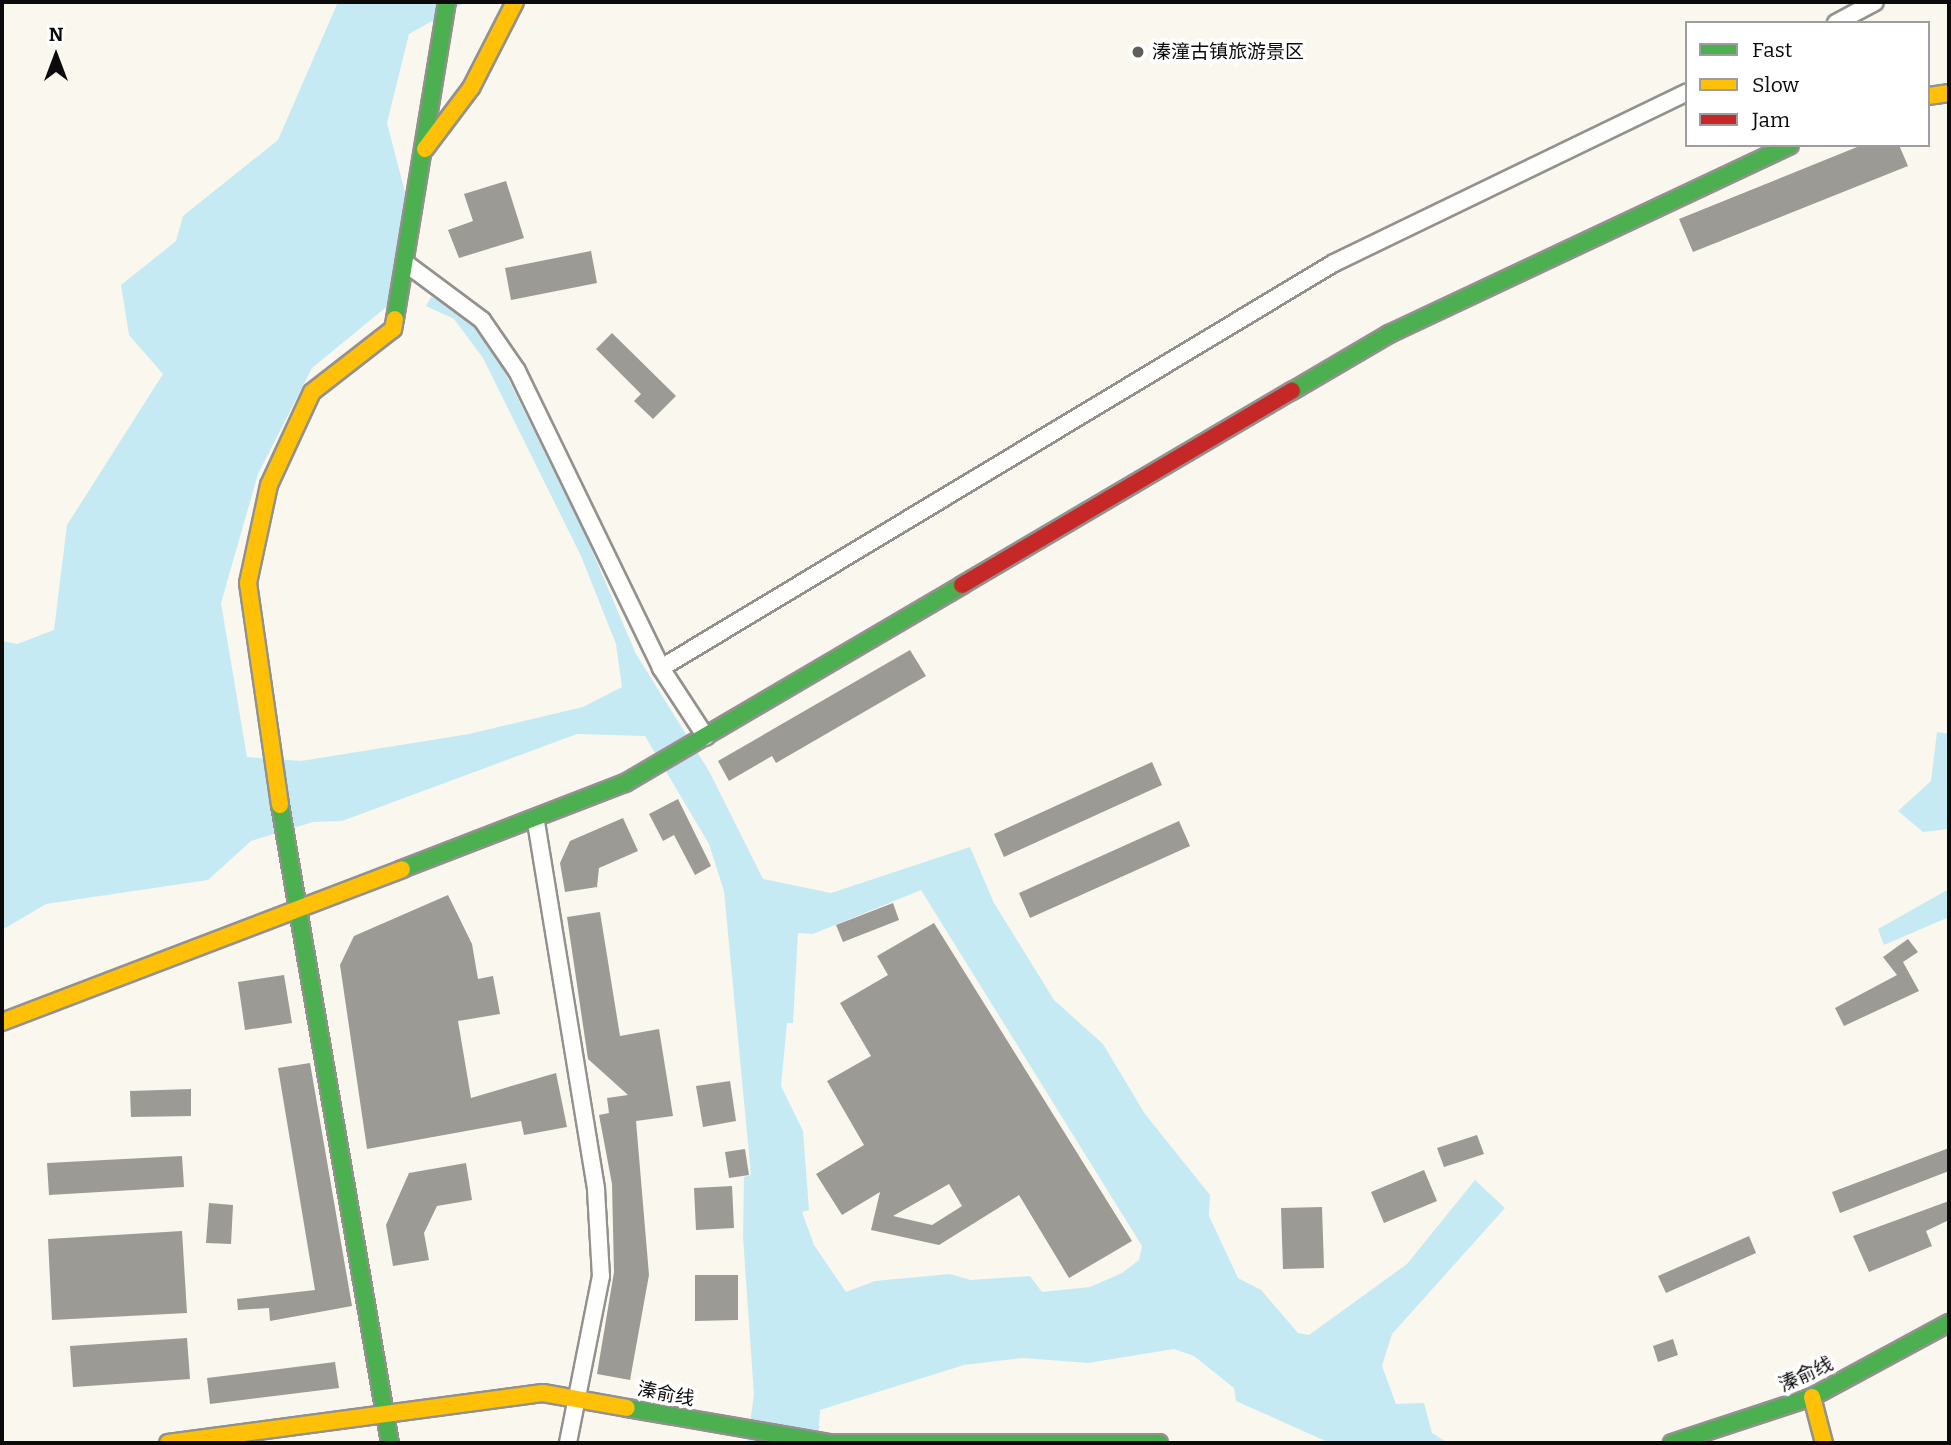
<!DOCTYPE html>
<html>
<head>
<meta charset="utf-8">
<style>
	body { margin:0 }
	#map { position:relative; width:1951px; height:1445px; overflow:hidden; background:#faf7ef; font-family:Bitter,"Noto Sans SC",serif }
	div>[style] { position:absolute }
	.water>* { inset:0; background:#c6eaf3 }
	.building>* { inset:0; background:#9c9a95 }
	.roads { filter:drop-shadow(2px 0 #93918e) drop-shadow(-2px 0 #93918e) drop-shadow(0 2px #93918e) drop-shadow(0 -2px #93918e) }
	.street>* { height:16px; margin:-8px; padding:0 8px; transform-origin:8px; border-radius:8px; background:#fefefd }
	.fast>* { height:16px; margin:-8px; padding:0 8px; transform-origin:8px; border-radius:8px; background:#4caf50 }
	.slow>* { height:16px; margin:-8px; padding:0 8px; transform-origin:8px; border-radius:8px; background:#ffc107 }
	.jam>* { height:16px; margin:-8px; padding:0 8px; transform-origin:8px; border-radius:8px; background:#c62828 }
	.dots>* { width:19px; height:19px; translate:-50% -50%; box-sizing:border-box; border:4px solid #fff; border-radius:50% }
	span { translate:-50% -50%; white-space:nowrap; text-align:center; line-height:1.15; -webkit-text-stroke:7px #fff; paint-order:stroke }
	.poi-label { font-size:19px; color:#0b0b0b }
	.left { translate:0 -50%; text-align:left }
	.street-label { font-size:19px; color:#0b0b0b }
	.frame { position:absolute; inset:0; border:4px solid #0b0b0b; pointer-events:none }
	.legend { position:absolute; left:1685px; top:21px; width:245px; height:126px; box-sizing:border-box; background:#fff; border:2px solid #9d9d9d; margin:0; padding:9px 12px; list-style:none; font-size:21px; color:#0b0b0b }
	.legend li { display:flex; align-items:center; gap:14px; height:35px }
	.legend b { width:35px; border:2px solid #9d9d9d }
	.north { position:absolute; left:21px; top:21px; width:70px; height:70px; -webkit-text-stroke:5px #fff; paint-order:stroke; rotate:0deg; font-size:19px; font-weight:700; line-height:28px; text-align:center; color:#0b0b0b }
	.north::after { content:''; display:block; margin:auto; width:24px; height:32px; background:#0b0b0b; clip-path:polygon(50% 0,100% 100%,50% 72%,0 100%) }
</style>
</head>
<body>
<div id="map">
	<div class="water">
		<div style="clip-path:polygon(evenodd,338px 2px,466px 2px,409px 34px,387px 123px,405px 192px,390px 304px,312px 368px,258px 474px,221px 603px,247px 757px,301px 761px,469px 734px,583px 707px,622px 687px,616px 644px,581px 556px,483px 358px,454px 319px,426px 306px,431px 297px,467px 310px,483px 328px,584px 532px,636px 654px,709px 771px,763px 879px,831px 893px,970px 847px,994px 903px,1054px 1000px,1103px 1044px,1145px 1114px,1210px 1195px,1209px 1216px,1238px 1278px,1261px 1290px,1298px 1333px,1309px 1335px,1407px 1264px,1475px 1180px,1505px 1208px,1392px 1334px,1382px 1366px,1396px 1404px,1424px 1403px,1432px 1433px,1448px 1443px,1330px 1443px,1236px 1401px,1234px 1388px,1194px 1356px,1174px 1349px,1088px 1363px,1023px 1358px,964px 1365px,820px 1410px,818px 1443px,747px 1443px,754px 1395px,743px 1237px,744px 1177px,751px 1175px,724px 891px,709px 844px,645px 736px,577px 734px,342px 821px,313px 822px,251px 841px,208px 880px,46px 904px,2px 930px,2px 641px,17px 644px,54px 630px,67px 525px,163px 374px,129px 335px,121px 285px,176px 241px,183px 216px,278px 140px,338px 2px,921px 890px,1142px 1246px,1139px 1260px,1122px 1273px,1090px 1287px,1042px 1292px,1030px 1276px,971px 1280px,950px 1274px,875px 1281px,846px 1292px,814px 1245px,802px 1212px,809px 1210px,803px 1131px,781px 1086px,787px 1023px,793px 1023px,798px 933px,813px 934px,921px 890px)"></div>
		<div style="clip-path:polygon(1937px 732px,1949px 734px,1949px 829px,1923px 832px,1898px 811px,1931px 781px)"></div>
		<div style="clip-path:polygon(1949px 889px,1949px 917px,1884px 945px,1878px 929px)"></div>
	</div>
	<div class="building">
		<div style="clip-path:polygon(1862px 145px,1899px 145px,1908px 166px,1693px 252px,1679px 219px)"></div>
		<div style="clip-path:polygon(506px 181px,524px 238px,459px 258px,448px 230px,473px 221px,464px 194px)"></div>
		<div style="clip-path:polygon(591px 251px,597px 283px,511px 300px,505px 268px)"></div>
		<div style="clip-path:polygon(612px 333px,676px 396px,653px 419px,634px 401px,641px 394px,596px 349px)"></div>
		<div style="clip-path:polygon(910px 650px,926px 676px,776px 763px,772px 756px,729px 781px,718px 761px)"></div>
		<div style="clip-path:polygon(1152px 762px,1162px 785px,1004px 857px,994px 834px)"></div>
		<div style="clip-path:polygon(678px 799px,711px 866px,695px 875px,674px 835px,663px 841px,649px 814px)"></div>
		<div style="clip-path:polygon(623px 818px,638px 851px,599px 868px,597px 887px,565px 892px,560px 863px,570px 841px)"></div>
		<div style="clip-path:polygon(1179px 821px,1190px 846px,1030px 918px,1019px 893px)"></div>
		<div style="clip-path:polygon(448px 895px,472px 944px,478px 979px,493px 976px,500px 1014px,458px 1021px,471px 1098px,556px 1073px,567px 1127px,524px 1135px,521px 1121px,367px 1149px,340px 965px,354px 936px)"></div>
		<div style="clip-path:polygon(893px 903px,899px 920px,843px 942px,836px 925px)"></div>
		<div style="clip-path:polygon(600px 912px,620px 1036px,659px 1029px,673px 1116px,636px 1121px,649px 1275px,630px 1380px,597px 1374px,614px 1272px,612px 1184px,599px 1115px,609px 1113px,607px 1098px,628px 1095px,588px 1059px,567px 917px)"></div>
		<div style="clip-path:polygon(evenodd,934px 923px,1132px 1241px,1069px 1278px,1019px 1195px,939px 1245px,871px 1230px,880px 1192px,842px 1215px,816px 1174px,864px 1145px,827px 1081px,871px 1056px,840px 1003px,888px 975px,877px 956px,934px 923px,949px 1184px,962px 1206px,932px 1225px,893px 1216px,949px 1184px)"></div>
		<div style="clip-path:polygon(1908px 939px,1918px 952px,1903px 962px,1919px 991px,1844px 1026px,1835px 1008px,1897px 975px,1883px 957px)"></div>
		<div style="clip-path:polygon(284px 975px,292px 1023px,245px 1030px,238px 982px)"></div>
		<div style="clip-path:polygon(310px 1063px,352px 1306px,270px 1321px,269px 1308px,238px 1310px,237px 1299px,315px 1290px,278px 1068px)"></div>
		<div style="clip-path:polygon(730px 1081px,736px 1121px,703px 1127px,696px 1086px)"></div>
		<div style="clip-path:polygon(191px 1089px,191px 1116px,131px 1117px,130px 1091px)"></div>
		<div style="clip-path:polygon(1477px 1135px,1484px 1154px,1444px 1167px,1437px 1148px)"></div>
		<div style="clip-path:polygon(1949px 1148px,1949px 1171px,1840px 1213px,1832px 1192px)"></div>
		<div style="clip-path:polygon(745px 1149px,749px 1175px,729px 1178px,725px 1152px)"></div>
		<div style="clip-path:polygon(182px 1156px,184px 1187px,49px 1195px,47px 1163px)"></div>
		<div style="clip-path:polygon(466px 1163px,472px 1200px,437px 1206px,424px 1233px,429px 1260px,393px 1266px,386px 1225px,409px 1173px)"></div>
		<div style="clip-path:polygon(1424px 1170px,1437px 1201px,1384px 1223px,1371px 1192px)"></div>
		<div style="clip-path:polygon(732px 1186px,734px 1228px,696px 1230px,694px 1188px)"></div>
		<div style="clip-path:polygon(1949px 1201px,1949px 1220px,1926px 1231px,1932px 1246px,1869px 1272px,1853px 1236px)"></div>
		<div style="clip-path:polygon(209px 1203px,233px 1205px,231px 1244px,206px 1243px)"></div>
		<div style="clip-path:polygon(1322px 1207px,1324px 1268px,1283px 1269px,1281px 1208px)"></div>
		<div style="clip-path:polygon(182px 1231px,187px 1313px,52px 1320px,48px 1239px)"></div>
		<div style="clip-path:polygon(1749px 1236px,1756px 1253px,1666px 1293px,1658px 1276px)"></div>
		<div style="clip-path:polygon(695px 1275px,738px 1275px,738px 1320px,695px 1321px)"></div>
		<div style="clip-path:polygon(187px 1338px,190px 1379px,73px 1387px,70px 1346px)"></div>
		<div style="clip-path:polygon(1673px 1339px,1678px 1355px,1658px 1362px,1653px 1346px)"></div>
		<div style="clip-path:polygon(335px 1362px,339px 1388px,210px 1404px,207px 1378px)"></div>
	</div>
	<div class="roads">
		<div class="street">
			<div style="left:1836px;top:23px;width:44px;rotate:-28.3deg"></div>
			<div style="left:408px;top:265px;width:92px;rotate:36.6deg"></div>
			<div style="left:482px;top:320px;width:62px;rotate:55.5deg"></div>
			<div style="left:517px;top:371px;width:330px;rotate:64.1deg"></div>
			<div style="left:661px;top:668px;width:82px;rotate:56.9deg"></div>
			<div style="left:661px;top:668px;width:785px;rotate:-31.04deg"></div>
			<div style="left:1334px;top:263px;width:392px;rotate:-25.8deg"></div>
			<div style="left:536px;top:822px;width:373px;rotate:80.7deg"></div>
			<div style="left:596px;top:1190px;width:86px;rotate:86.7deg"></div>
			<div style="left:601px;top:1276px;width:170px;rotate:101.2deg"></div>
		</div>
		<div class="fast">
			<div style="left:395px;top:319px;width:321px;rotate:-80.7deg"></div>
			<div style="left:1292px;top:391px;width:113px;rotate:-30.4deg"></div>
			<div style="left:1389px;top:334px;width:443px;rotate:-25.2deg"></div>
			<div style="left:280px;top:805px;width:647px;rotate:80.22deg"></div>
			<div style="left:402px;top:869px;width:239px;rotate:-21.1deg"></div>
			<div style="left:625px;top:783px;width:391px;rotate:-30.4deg"></div>
			<div style="left:627px;top:1408px;width:206px;rotate:9.8deg"></div>
			<div style="left:830px;top:1443px;width:329px"></div>
			<div style="left:1672px;top:1443px;width:147px;rotate:-18.2deg"></div>
			<div style="left:1812px;top:1397px;width:156px;rotate:-28.4deg"></div>
		</div>
		<div class="slow">
			<div style="left:1928px;top:96px;width:21px;rotate:-8deg"></div>
			<div style="left:425px;top:149px;width:76px;rotate:-53deg"></div>
			<div style="left:471px;top:88px;width:97px;rotate:-62.9deg"></div>
			<div style="left:280px;top:805px;width:224px;rotate:-98.2deg"></div>
			<div style="left:248px;top:583px;width:100px;rotate:-77.9deg"></div>
			<div style="left:269px;top:485px;width:102px;rotate:-65.2deg"></div>
			<div style="left:312px;top:392px;width:103px;rotate:-37.9deg"></div>
			<div style="left:393px;top:329px;width:10px;rotate:-79deg"></div>
			<div style="left:2px;top:1022px;width:428px;rotate:-20.9deg"></div>
			<div style="left:1812px;top:1397px;width:48px;rotate:75.4deg"></div>
			<div style="left:168px;top:1443px;width:378px;rotate:-7.6deg"></div>
			<div style="left:543px;top:1393px;width:85px;rotate:10.1deg"></div>
		</div>
		<div class="jam">
			<div style="left:962px;top:585px;width:383px;rotate:-30.5deg"></div>
		</div>
	</div>
	<div class="dots">
		<div style="left:1138px;top:52px;background:#5f5e5b"></div>
	</div>
	<div class="poi-label">
		<span class="left" style="left:1152px;top:52px">溱潼古镇旅游景区</span>
	</div>
	<div class="street-label">
		<span style="left:1806px;top:1374px;rotate:-25deg">溱俞线</span>
		<span style="left:666px;top:1394px;rotate:11deg">溱俞线</span>
	</div>
	<div class="frame"></div>
	<ul class="legend">
	<li><b style="height:9px;background:#4caf50"></b>Fast</li>
	<li><b style="height:9px;background:#ffc107"></b>Slow</li>
	<li><b style="height:9px;background:#c62828"></b>Jam</li>
	</ul>
	<div class="north">N</div>
</div>
</body>
</html>
